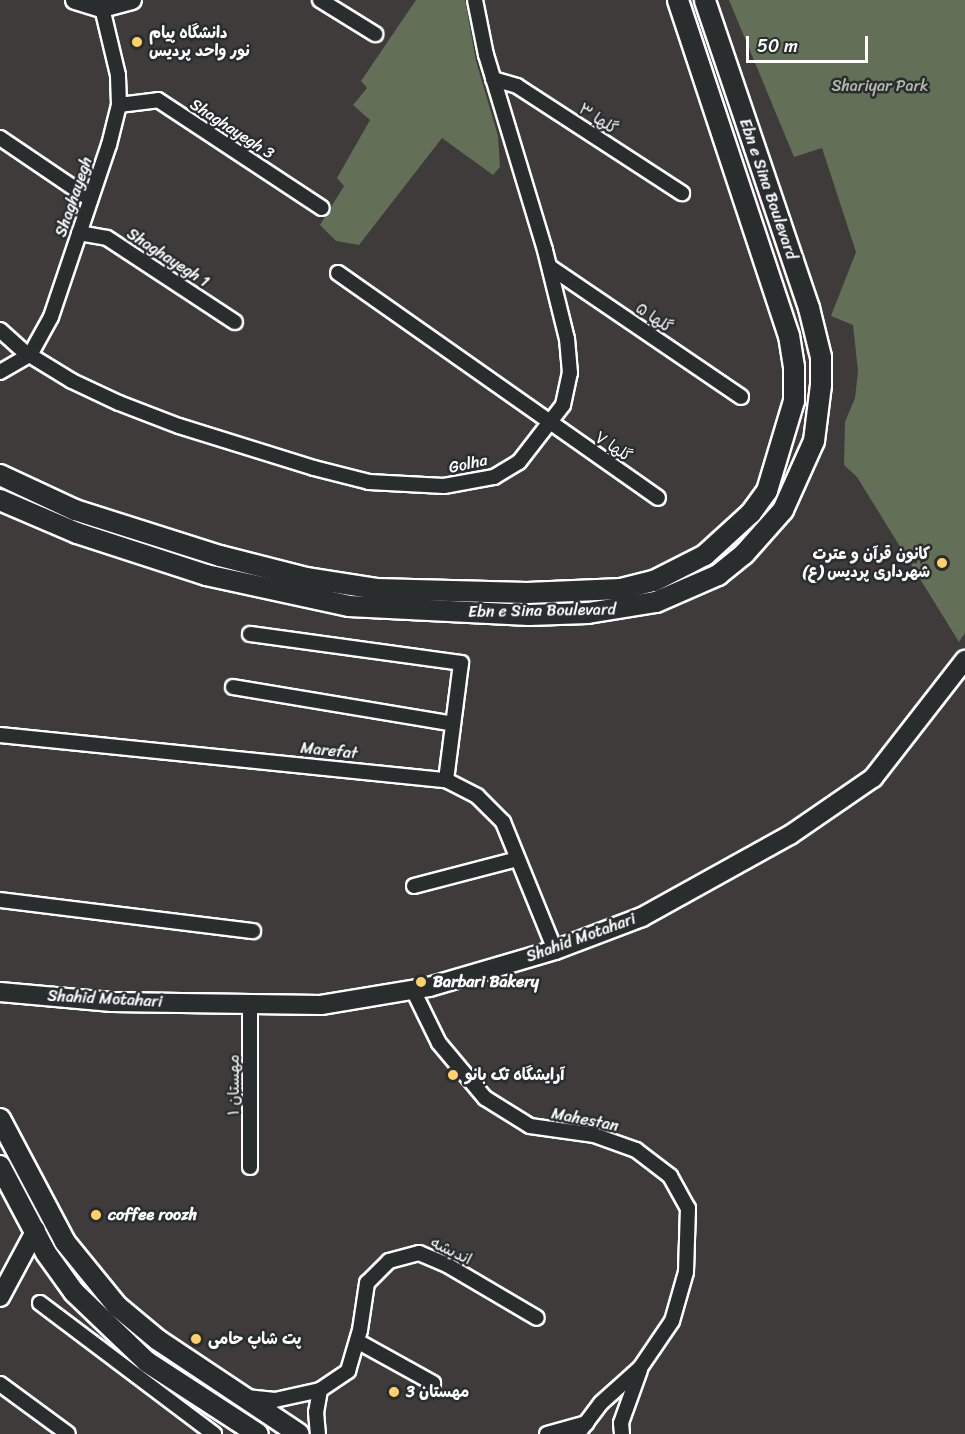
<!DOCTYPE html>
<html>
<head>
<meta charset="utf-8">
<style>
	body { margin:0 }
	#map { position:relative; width:965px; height:1434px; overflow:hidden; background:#3e3b3a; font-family:Sriracha,"Playpen Sans Arabic",sans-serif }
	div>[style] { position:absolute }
	.green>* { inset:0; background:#636f56 }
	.roads { filter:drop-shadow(2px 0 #fff) drop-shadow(-2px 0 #fff) drop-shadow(0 2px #fff) drop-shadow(0 -2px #fff) }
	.minor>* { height:14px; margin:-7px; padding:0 7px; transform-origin:7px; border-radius:7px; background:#2a2d2e }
	.tertiary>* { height:18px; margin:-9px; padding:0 9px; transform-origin:9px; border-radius:9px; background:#2a2d2e }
	.secondary>* { height:20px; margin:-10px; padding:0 10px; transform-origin:10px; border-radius:10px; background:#2a2d2e }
	.dots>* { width:16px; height:16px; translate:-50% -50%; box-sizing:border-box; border:3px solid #2a2d2e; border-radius:50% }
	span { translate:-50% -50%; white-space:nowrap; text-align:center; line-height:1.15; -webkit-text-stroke:5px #2a2d2e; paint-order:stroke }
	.poi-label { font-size:16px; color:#fff; font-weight:700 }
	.left { translate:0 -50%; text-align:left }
	.right { translate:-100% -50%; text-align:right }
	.park-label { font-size:16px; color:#b1b7aa }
	.street-label { font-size:16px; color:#fff }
	.scale { position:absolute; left:746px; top:36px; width:122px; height:27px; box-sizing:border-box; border:3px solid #fff; border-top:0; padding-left:8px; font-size:18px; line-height:21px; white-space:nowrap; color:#fff; -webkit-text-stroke:4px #2a2d2e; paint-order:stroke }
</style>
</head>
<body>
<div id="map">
	<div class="green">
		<div style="clip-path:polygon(416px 0,465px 0,476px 61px,498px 136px,500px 167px,493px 175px,442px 138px,359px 245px,336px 241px,320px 225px,344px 186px,337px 178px,370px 120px,353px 105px,367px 88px,361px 81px)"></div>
		<div style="clip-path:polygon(729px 0,965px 0,965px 633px,959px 642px,857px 477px,844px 465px,845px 422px,855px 398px,858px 371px,853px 325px,831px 316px,856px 252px,822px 148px,794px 157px)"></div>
	</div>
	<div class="roads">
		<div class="minor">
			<div style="left:320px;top:0;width:65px;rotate:31.7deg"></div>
			<div style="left:493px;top:79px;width:25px;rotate:16deg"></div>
			<div style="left:517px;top:86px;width:197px;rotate:33deg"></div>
			<div style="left:119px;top:105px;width:39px;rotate:-7deg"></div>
			<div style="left:158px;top:100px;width:196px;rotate:33.4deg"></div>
			<div style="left:0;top:138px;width:109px;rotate:34.1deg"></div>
			<div style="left:79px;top:233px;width:28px;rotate:10deg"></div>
			<div style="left:107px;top:238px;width:153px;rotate:33.3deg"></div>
			<div style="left:550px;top:267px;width:231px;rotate:34.2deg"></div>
			<div style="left:338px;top:273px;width:391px;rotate:35.1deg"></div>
			<div style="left:0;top:330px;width:31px;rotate:42deg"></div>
			<div style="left:23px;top:351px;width:57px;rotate:31.5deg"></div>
			<div style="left:72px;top:381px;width:52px;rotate:25.1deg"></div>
			<div style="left:119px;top:403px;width:64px;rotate:21deg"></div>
			<div style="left:179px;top:426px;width:141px;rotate:17.3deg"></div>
			<div style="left:314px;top:468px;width:57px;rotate:14.3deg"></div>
			<div style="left:369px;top:482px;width:75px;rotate:3.1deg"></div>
			<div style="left:444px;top:486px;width:51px;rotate:-10.2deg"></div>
			<div style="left:494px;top:477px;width:29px;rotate:-31deg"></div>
			<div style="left:519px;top:462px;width:72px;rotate:-52.3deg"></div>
			<div style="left:563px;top:405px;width:33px;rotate:-78deg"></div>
			<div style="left:570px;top:373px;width:34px;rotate:-95deg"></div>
			<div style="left:567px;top:339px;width:92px;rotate:-103.9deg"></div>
			<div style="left:545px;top:250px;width:204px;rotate:-106.8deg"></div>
			<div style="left:486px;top:55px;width:56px;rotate:-101.3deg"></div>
			<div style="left:0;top:372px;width:34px;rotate:-30deg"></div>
			<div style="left:30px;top:355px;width:43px;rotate:-61.1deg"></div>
			<div style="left:51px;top:317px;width:182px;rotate:-71.4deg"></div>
			<div style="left:109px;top:145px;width:41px;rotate:-76deg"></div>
			<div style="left:119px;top:105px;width:30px;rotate:-92deg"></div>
			<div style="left:118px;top:75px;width:69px;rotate:-103.4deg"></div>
			<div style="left:250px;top:634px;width:213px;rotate:7.8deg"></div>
			<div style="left:461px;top:663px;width:118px;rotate:97.3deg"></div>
			<div style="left:233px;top:687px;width:223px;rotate:9.5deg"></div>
			<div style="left:0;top:735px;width:448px;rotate:5.8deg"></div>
			<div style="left:446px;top:780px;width:35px;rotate:27deg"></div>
			<div style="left:477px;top:796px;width:37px;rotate:45deg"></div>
			<div style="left:503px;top:822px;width:138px;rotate:67.9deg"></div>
			<div style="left:414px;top:886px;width:107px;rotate:-14.6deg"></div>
			<div style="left:0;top:900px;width:255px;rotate:7deg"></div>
			<div style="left:413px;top:990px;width:59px;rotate:63.9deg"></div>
			<div style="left:439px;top:1043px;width:72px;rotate:50.1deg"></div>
			<div style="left:485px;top:1098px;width:53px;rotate:31.9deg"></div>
			<div style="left:530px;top:1126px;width:65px;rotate:8deg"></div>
			<div style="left:594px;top:1135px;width:45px;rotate:19.7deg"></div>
			<div style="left:636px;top:1150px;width:43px;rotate:37.4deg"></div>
			<div style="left:670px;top:1176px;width:37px;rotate:61deg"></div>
			<div style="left:688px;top:1208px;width:64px;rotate:91.8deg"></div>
			<div style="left:686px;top:1272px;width:51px;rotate:105.9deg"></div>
			<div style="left:672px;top:1321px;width:57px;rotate:124.2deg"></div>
			<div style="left:640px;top:1368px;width:52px;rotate:138.1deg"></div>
			<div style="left:601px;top:1403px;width:39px;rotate:127deg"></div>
			<div style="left:250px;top:1167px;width:163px;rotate:-90deg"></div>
			<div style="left:40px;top:1303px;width:218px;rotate:37deg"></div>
			<div style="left:357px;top:1341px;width:87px;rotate:28.9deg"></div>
			<div style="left:0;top:1384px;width:84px;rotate:36.3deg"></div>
			<div style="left:320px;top:1390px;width:34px;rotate:-34deg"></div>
			<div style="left:348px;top:1371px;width:43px;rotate:-73.7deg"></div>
			<div style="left:360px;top:1330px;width:48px;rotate:-81.5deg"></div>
			<div style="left:367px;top:1283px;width:31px;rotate:-45deg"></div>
			<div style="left:389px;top:1261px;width:31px;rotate:-15deg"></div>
			<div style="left:419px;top:1253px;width:30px;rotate:23deg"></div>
			<div style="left:447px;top:1265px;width:104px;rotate:30.5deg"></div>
			<div style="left:246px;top:1397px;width:29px;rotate:6deg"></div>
			<div style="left:275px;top:1400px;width:46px;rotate:-12.5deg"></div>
			<div style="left:320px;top:1390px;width:22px;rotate:100deg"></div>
			<div style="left:316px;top:1412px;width:22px;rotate:85deg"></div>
			<div style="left:547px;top:1434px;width:41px;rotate:-15.4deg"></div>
			<div style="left:622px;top:1434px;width:11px;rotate:-95deg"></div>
			<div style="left:621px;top:1423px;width:56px;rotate:-70.3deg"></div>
		</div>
		<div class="tertiary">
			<div style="left:75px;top:0;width:28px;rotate:17deg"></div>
			<div style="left:102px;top:8px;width:31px;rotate:-15deg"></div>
			<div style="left:0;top:992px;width:112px;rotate:5.1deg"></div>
			<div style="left:112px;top:1002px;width:209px;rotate:0.8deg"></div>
			<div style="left:321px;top:1005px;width:109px;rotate:-9.5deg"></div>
			<div style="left:429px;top:987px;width:131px;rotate:-16.4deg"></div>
			<div style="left:555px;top:950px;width:93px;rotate:-20.8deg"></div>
			<div style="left:642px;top:917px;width:169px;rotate:-29deg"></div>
			<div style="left:790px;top:835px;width:101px;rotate:-34.5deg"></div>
			<div style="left:873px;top:778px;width:150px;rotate:-52.1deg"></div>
			<div style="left:0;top:1297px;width:76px;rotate:-61.8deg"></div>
		</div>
		<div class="secondary">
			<div style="left:0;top:475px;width:83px;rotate:25deg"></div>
			<div style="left:75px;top:510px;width:152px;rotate:17.6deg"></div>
			<div style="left:220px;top:556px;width:89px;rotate:14.3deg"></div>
			<div style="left:306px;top:578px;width:71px;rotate:8.9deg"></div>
			<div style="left:376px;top:589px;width:151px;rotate:1.5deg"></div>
			<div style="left:527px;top:593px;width:94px;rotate:-2.4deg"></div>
			<div style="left:621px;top:589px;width:34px;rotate:-14deg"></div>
			<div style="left:654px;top:581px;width:57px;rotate:-27deg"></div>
			<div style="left:705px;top:555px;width:62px;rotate:-42.4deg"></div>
			<div style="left:751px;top:513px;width:27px;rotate:-54deg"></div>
			<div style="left:767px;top:491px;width:94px;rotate:-73.3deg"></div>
			<div style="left:794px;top:401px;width:34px;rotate:-90deg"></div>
			<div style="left:794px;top:367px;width:31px;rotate:-99deg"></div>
			<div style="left:789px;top:336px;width:354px;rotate:-108.3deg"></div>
			<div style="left:0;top:500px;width:84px;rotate:23.2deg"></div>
			<div style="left:77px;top:533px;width:136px;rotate:18deg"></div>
			<div style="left:206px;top:575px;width:146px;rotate:12.2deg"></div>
			<div style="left:349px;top:606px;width:180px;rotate:2.9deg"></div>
			<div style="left:529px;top:615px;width:59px;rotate:-1.9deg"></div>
			<div style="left:588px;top:613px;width:69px;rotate:-9.2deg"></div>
			<div style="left:656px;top:602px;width:68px;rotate:-23.5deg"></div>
			<div style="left:718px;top:575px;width:33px;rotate:-39deg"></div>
			<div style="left:744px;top:554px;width:59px;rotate:-48.4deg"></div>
			<div style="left:783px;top:510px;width:76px;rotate:-65.8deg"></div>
			<div style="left:814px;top:441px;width:56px;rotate:-82.9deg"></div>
			<div style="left:821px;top:385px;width:28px;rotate:-90deg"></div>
			<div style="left:821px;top:357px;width:50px;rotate:-103.8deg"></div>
			<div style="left:809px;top:308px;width:325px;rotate:-108.7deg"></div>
			<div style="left:0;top:1119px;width:139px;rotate:62.1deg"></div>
			<div style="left:65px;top:1242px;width:82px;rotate:50.9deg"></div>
			<div style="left:117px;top:1306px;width:53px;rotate:39.7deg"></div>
			<div style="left:158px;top:1340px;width:169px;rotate:33.7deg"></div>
			<div style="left:0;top:1166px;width:98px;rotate:62.1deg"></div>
			<div style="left:46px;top:1253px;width:48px;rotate:54.3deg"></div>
			<div style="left:74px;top:1292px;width:101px;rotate:43.8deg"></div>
			<div style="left:147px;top:1362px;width:132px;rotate:33deg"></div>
		</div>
	</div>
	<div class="dots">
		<div style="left:137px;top:42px;background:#ffd166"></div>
		<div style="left:942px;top:563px;background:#ffd166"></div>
		<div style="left:421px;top:982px;background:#ffd166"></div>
		<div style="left:453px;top:1075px;background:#ffd166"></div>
		<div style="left:96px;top:1215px;background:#ffd166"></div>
		<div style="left:196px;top:1339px;background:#ffd166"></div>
		<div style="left:394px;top:1392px;background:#ffd166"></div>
	</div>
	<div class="poi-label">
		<span class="left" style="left:149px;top:42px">دانشگاه پیام<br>نور واحد پردیس</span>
		<span class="right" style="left:930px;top:563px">کانون قرآن و عترت<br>(ع) شهرداری پردیس</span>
		<span class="left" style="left:433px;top:982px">Barbari Bakery</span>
		<span class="left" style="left:465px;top:1075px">آرایشگاه تک بانو</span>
		<span class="left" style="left:108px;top:1215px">coffee roozh</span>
		<span class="left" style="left:208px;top:1339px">پت شاپ حامی</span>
		<span class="left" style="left:406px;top:1392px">مهستان 3</span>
	</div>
	<div class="park-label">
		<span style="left:880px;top:86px">Shariyar Park</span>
	</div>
	<div class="street-label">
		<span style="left:598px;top:119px;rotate:33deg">گلها ۳</span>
		<span style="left:232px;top:129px;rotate:33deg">Shaghayegh 3</span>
		<span style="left:768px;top:189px;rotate:71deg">Ebn e Sina Boulevard</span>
		<span style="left:74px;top:197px;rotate:-71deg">Shaghayegh</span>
		<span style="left:168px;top:258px;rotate:33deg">Shaghayegh 1</span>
		<span style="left:654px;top:318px;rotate:34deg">گلها ۵</span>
		<span style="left:613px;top:447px;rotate:34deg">گلها ۷</span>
		<span style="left:468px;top:464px;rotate:-12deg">Golha</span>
		<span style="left:542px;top:611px;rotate:-1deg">Ebn e Sina Boulevard</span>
		<span style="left:329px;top:751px;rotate:6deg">Marefat</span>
		<span style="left:581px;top:938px;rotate:-20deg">Shahid Motahari</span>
		<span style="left:105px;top:999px;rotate:3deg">Shahid Motahari</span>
		<span style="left:234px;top:1085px;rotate:-90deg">مهستان ۱</span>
		<span style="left:585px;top:1120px;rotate:11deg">Mahestan</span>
		<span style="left:451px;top:1251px;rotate:26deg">اندیشه</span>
	</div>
	<div class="scale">50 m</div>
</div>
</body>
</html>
